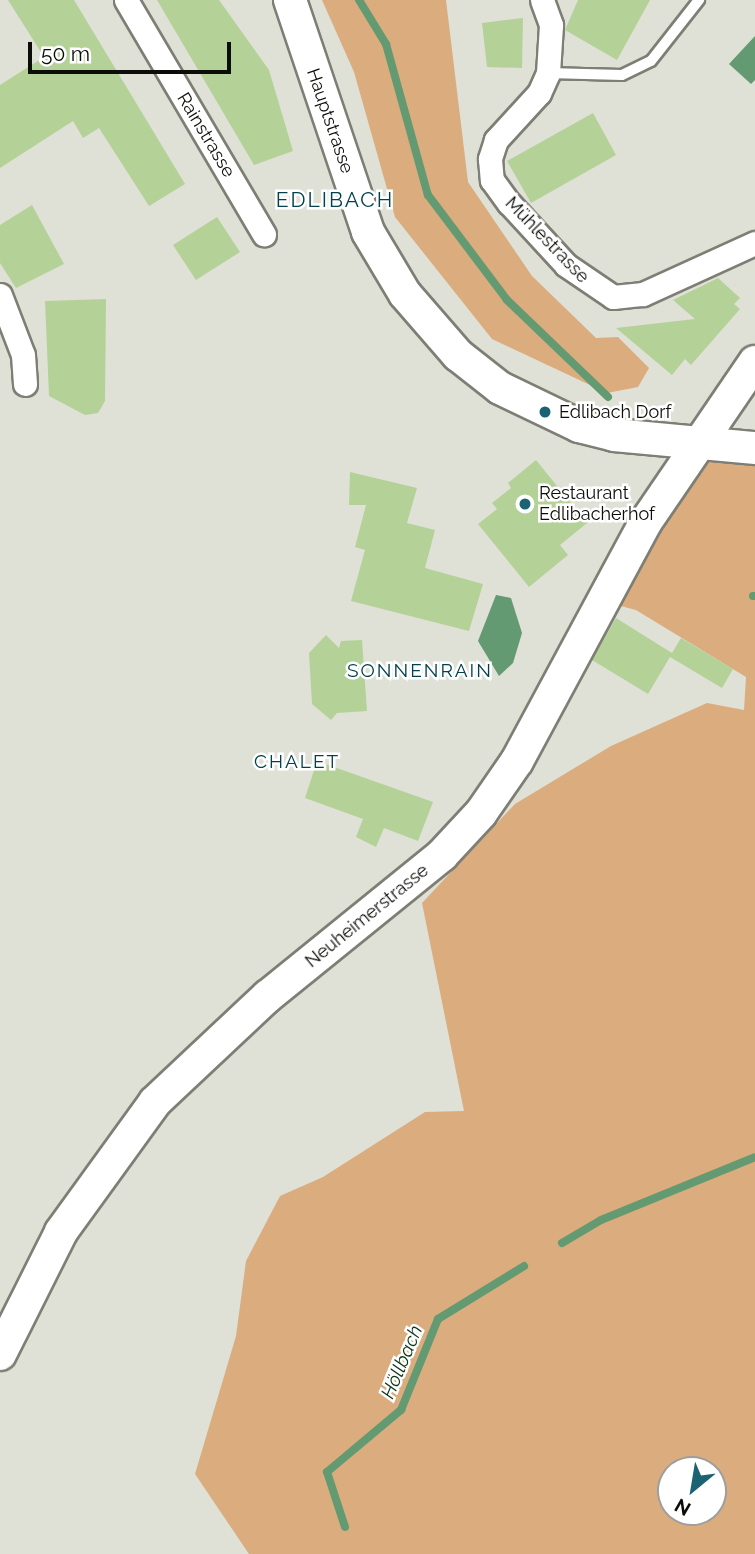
<!DOCTYPE html>
<html>
<head>
<meta charset="utf-8">
<style>
	body { margin:0 }
	#map { position:relative; width:755px; height:1554px; overflow:hidden; background:#dfe0d6; font-family:Raleway,sans-serif }
	div>[style] { position:absolute }
	.green>* { inset:0; background:#daac7e }
	.water>* { inset:0; background:#639a71 }
	.stream>* { height:8px; margin:-4px; padding:0 4px; transform-origin:4px; border-radius:4px; background:#639a71 }
	.building>* { inset:0; background:#b4d298 }
	.roads { filter:drop-shadow(2px 0 #7e7e75) drop-shadow(-2px 0 #7e7e75) drop-shadow(0 2px #7e7e75) drop-shadow(0 -2px #7e7e75) }
	.lane>* { height:10px; margin:-5px; padding:0 5px; transform-origin:5px; border-radius:5px; background:#fff }
	.street>* { height:23px; margin:-11.5px; padding:0 11.5px; transform-origin:11.5px; border-radius:11.5px; background:#fff }
	.secondary>* { height:32px; margin:-16px; padding:0 16px; transform-origin:16px; border-radius:16px; background:#fff }
	.dots>* { width:19px; height:19px; translate:-50% -50%; box-sizing:border-box; border:4px solid #fff; border-radius:50% }
	span { translate:-50% -50%; white-space:nowrap; text-align:center; line-height:1.15; -webkit-text-stroke:5px #fff; paint-order:stroke }
	.street-label { font-size:18px; color:#0c0c09 }
	.poi-label { font-size:18px; color:#0c0c09 }
	.left { translate:0 -50%; text-align:left }
	.neighbourhood-label { font-size:19px; color:#03414d; letter-spacing:2px }
	.water-label { font-size:19px; color:#093519; font-style:italic }
	.quarter-label { font-size:21px; color:#03414d; letter-spacing:2px }
	.north { position:absolute; left:657px; top:1456px; width:70px; height:70px; box-sizing:border-box; background:#fff; border:2px solid #9e9e9d; border-radius:50%; rotate:210deg; font-size:19px; font-weight:700; line-height:28px; text-align:center; color:#0c0c09 }
	.north::after { content:''; display:block; margin:auto; width:24px; height:32px; background:#1b6272; clip-path:polygon(50% 0,100% 100%,50% 72%,0 100%) }
	.scale { position:absolute; left:28px; top:42px; width:203px; height:32px; box-sizing:border-box; border:4px solid #0c0c09; border-top:0; padding-left:9px; font-size:21px; line-height:24px; white-space:nowrap; color:#0c0c09; -webkit-text-stroke:5px #fff; paint-order:stroke }
</style>
</head>
<body>
<div id="map">
	<div class="green">
		<div style="clip-path:polygon(322px 0,446px 0,468px 182px,532px 276px,596px 338px,618px 337px,649px 368px,638px 387px,607px 393px,492px 339px,395px 217px,354px 72px)"></div>
		<div style="clip-path:polygon(evenodd,695px 445px,755px 448px,755px 1554px,249px 1554px,195px 1474px,236px 1336px,246px 1261px,280px 1196px,323px 1177px,425px 1112px,464px 1111px,422px 903px,515px 804px,611px 746px,707px 703px,744px 710px,746px 677px,636px 610px,602px 601px,695px 445px,671px 1470px,713px 1470px,713px 1512px,671px 1512px,671px 1470px)"></div>
	</div>
	<div class="water">
		<div style="clip-path:polygon(755px 36px,755px 80px,751px 84px,729px 64px)"></div>
		<div style="clip-path:polygon(496px 595px,511px 598px,522px 633px,513px 663px,499px 676px,478px 641px)"></div>
	</div>
	<div class="stream">
		<div style="left:359px;top:0;width:52px;rotate:58.5deg"></div>
		<div style="left:386px;top:44px;width:157px;rotate:74.5deg"></div>
		<div style="left:428px;top:195px;width:131px;rotate:53deg"></div>
		<div style="left:507px;top:300px;width:140px;rotate:43.8deg"></div>
		<div style="left:753px;top:596px;width:2px"></div>
		<div style="left:562px;top:1243px;width:45px;rotate:-30.5deg"></div>
		<div style="left:601px;top:1220px;width:166px;rotate:-22.2deg"></div>
		<div style="left:345px;top:1527px;width:58px;rotate:-108.1deg"></div>
		<div style="left:327px;top:1472px;width:97px;rotate:-40deg"></div>
		<div style="left:401px;top:1410px;width:98px;rotate:-67.9deg"></div>
		<div style="left:438px;top:1319px;width:101px;rotate:-31.6deg"></div>
	</div>
	<div class="building">
		<div style="clip-path:polygon(8px 0,74px 0,185px 184px,149px 206px,99px 128px,83px 138px,73px 121px,0 168px,0 85px,44px 57px)"></div>
		<div style="clip-path:polygon(157px 0,219px 0,269px 70px,293px 151px,254px 165px)"></div>
		<div style="clip-path:polygon(578px 0,650px 0,617px 60px,565px 30px)"></div>
		<div style="clip-path:polygon(523px 18px,522px 68px,487px 67px,482px 23px)"></div>
		<div style="clip-path:polygon(593px 113px,616px 155px,531px 203px,507px 161px)"></div>
		<div style="clip-path:polygon(32px 205px,64px 264px,16px 288px,0 263px,0 225px)"></div>
		<div style="clip-path:polygon(217px 217px,240px 252px,196px 280px,173px 245px)"></div>
		<div style="clip-path:polygon(718px 278px,740px 298px,734px 304px,740px 309px,691px 365px,685px 359px,672px 375px,616px 328px,695px 319px,673px 300px)"></div>
		<div style="clip-path:polygon(106px 299px,105px 401px,98px 413px,85px 415px,49px 396px,45px 301px)"></div>
		<div style="clip-path:polygon(536px 460px,587px 523px,560px 545px,568px 555px,529px 587px,478px 524px,497px 509px,492px 503px,511px 488px,508px 483px)"></div>
		<div style="clip-path:polygon(350px 472px,417px 488px,407px 523px,435px 530px,425px 568px,483px 584px,469px 631px,351px 601px,365px 550px,355px 547px,366px 505px,349px 505px)"></div>
		<div style="clip-path:polygon(616px 618px,672px 653px,681px 638px,733px 669px,722px 688px,670px 657px,648px 694px,592px 660px)"></div>
		<div style="clip-path:polygon(326px 635px,339px 648px,341px 641px,362px 640px,367px 711px,337px 713px,331px 720px,312px 704px,309px 653px)"></div>
		<div style="clip-path:polygon(317px 761px,433px 802px,418px 841px,384px 828px,376px 847px,356px 837px,363px 819px,305px 798px)"></div>
	</div>
	<div class="roads">
		<div class="lane">
			<div style="left:548px;top:73px;width:74px;rotate:1.5deg"></div>
			<div style="left:622px;top:75px;width:32px;rotate:-26deg"></div>
			<div style="left:651px;top:61px;width:78px;rotate:-51.8deg"></div>
		</div>
		<div class="street">
			<div style="left:126px;top:0;width:272px;rotate:59.5deg"></div>
			<div style="left:542px;top:0;width:27px;rotate:70deg"></div>
			<div style="left:551px;top:25px;width:48px;rotate:93.6deg"></div>
			<div style="left:548px;top:73px;width:22px;rotate:114deg"></div>
			<div style="left:539px;top:93px;width:64px;rotate:132.5deg"></div>
			<div style="left:496px;top:140px;width:20px;rotate:108deg"></div>
			<div style="left:490px;top:159px;width:21px;rotate:85deg"></div>
			<div style="left:492px;top:180px;width:29px;rotate:54deg"></div>
			<div style="left:509px;top:203px;width:84px;rotate:47.4deg"></div>
			<div style="left:566px;top:265px;width:57px;rotate:34.2deg"></div>
			<div style="left:613px;top:297px;width:30px;rotate:-6deg"></div>
			<div style="left:643px;top:294px;width:123px;rotate:-24.5deg"></div>
			<div style="left:0;top:295px;width:64px;rotate:69deg"></div>
			<div style="left:23px;top:355px;width:29px;rotate:86deg"></div>
		</div>
		<div class="secondary">
			<div style="left:290px;top:0;width:245px;rotate:71.4deg"></div>
			<div style="left:368px;top:232px;width:72px;rotate:59.2deg"></div>
			<div style="left:405px;top:294px;width:81px;rotate:49deg"></div>
			<div style="left:458px;top:355px;width:53px;rotate:38.2deg"></div>
			<div style="left:500px;top:388px;width:88px;rotate:25.7deg"></div>
			<div style="left:579px;top:426px;width:36px;rotate:14deg"></div>
			<div style="left:614px;top:435px;width:142px;rotate:5.3deg"></div>
			<div style="left:0;top:1354px;width:136px;rotate:-63.4deg"></div>
			<div style="left:61px;top:1232px;width:160px;rotate:-54.1deg"></div>
			<div style="left:155px;top:1102px;width:155px;rotate:-43.2deg"></div>
			<div style="left:268px;top:996px;width:224px;rotate:-39deg"></div>
			<div style="left:442px;top:855px;width:57px;rotate:-47.1deg"></div>
			<div style="left:481px;top:813px;width:63px;rotate:-55.3deg"></div>
			<div style="left:517px;top:761px;width:270px;rotate:-61.7deg"></div>
			<div style="left:645px;top:523px;width:195px;rotate:-55.7deg"></div>
		</div>
	</div>
	<div class="dots">
		<div style="left:545px;top:412px;background:#1b6272"></div>
		<div style="left:525px;top:504px;background:#1b6272"></div>
	</div>
	<div class="street-label">
		<span style="left:330px;top:121px;rotate:71deg">Hauptstrasse</span>
		<span style="left:206px;top:135px;rotate:59deg">Rainstrasse</span>
		<span style="left:547px;top:240px;rotate:46deg">Mühlestrasse</span>
		<span style="left:367px;top:916px;rotate:-39deg">Neuheimerstrasse</span>
	</div>
	<div class="poi-label">
		<span class="left" style="left:559px;top:412px">Edlibach Dorf</span>
		<span class="left" style="left:539px;top:504px">Restaurant<br>Edlibacherhof</span>
	</div>
	<div class="neighbourhood-label">
		<span style="left:420px;top:671px">SONNENRAIN</span>
		<span style="left:297px;top:762px">CHALET</span>
	</div>
	<div class="water-label">
		<span style="left:402px;top:1362px;rotate:-67deg">Höllbach</span>
	</div>
	<div class="quarter-label">
		<span style="left:335px;top:200px">EDLIBACH</span>
	</div>
	<div class="north">N</div>
	<div class="scale">50 m</div>
</div>
</body>
</html>
